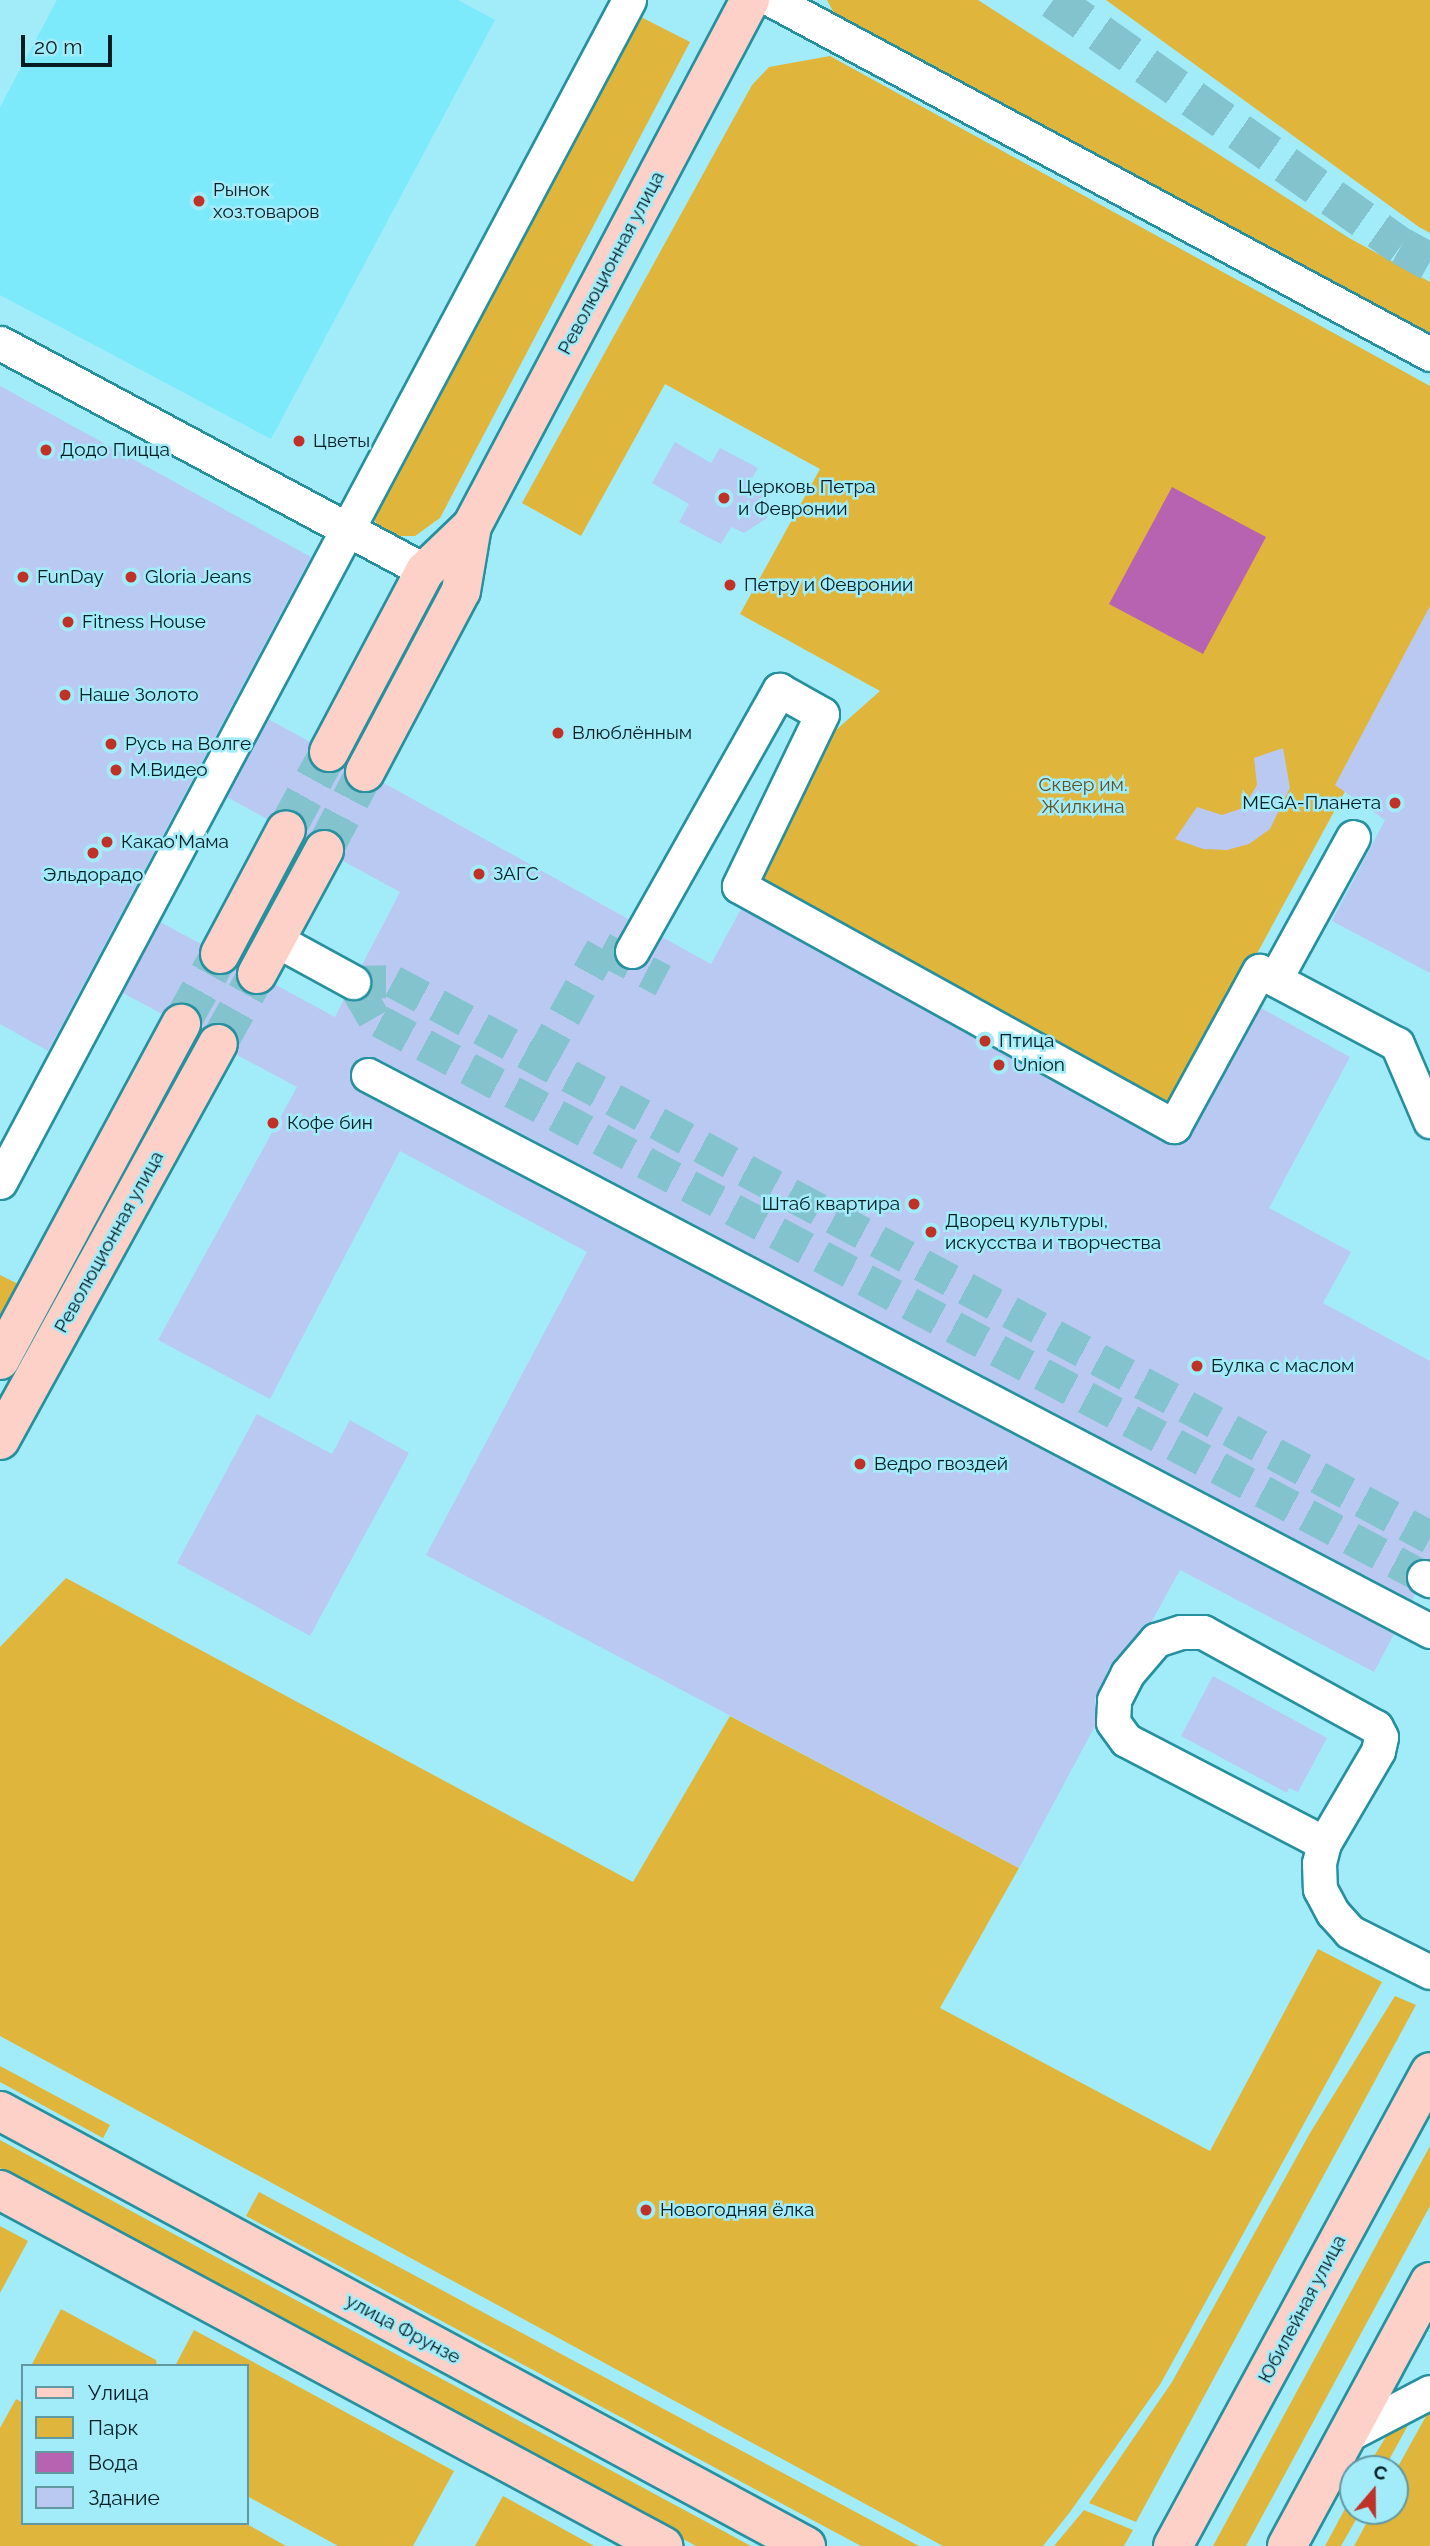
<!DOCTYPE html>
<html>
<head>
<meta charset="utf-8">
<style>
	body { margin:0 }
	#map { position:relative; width:1430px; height:2546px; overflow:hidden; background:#a2ecf9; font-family:Raleway,sans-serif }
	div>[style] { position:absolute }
	.built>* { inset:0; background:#7ceafb }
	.green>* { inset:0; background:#dfb53b }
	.water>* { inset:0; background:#b763b2 }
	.building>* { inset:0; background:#bac9f1 }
	.minor-tunnel>* { height:33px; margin-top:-16.5px; transform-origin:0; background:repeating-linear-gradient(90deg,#82c3ce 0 33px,transparent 0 50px) }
	.major-tunnel>* { height:38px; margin-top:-19px; transform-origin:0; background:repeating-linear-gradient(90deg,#82c3ce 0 38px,transparent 0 57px) }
	.roads { filter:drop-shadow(2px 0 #26909f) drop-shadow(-2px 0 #26909f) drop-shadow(0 2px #26909f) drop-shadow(0 -2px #26909f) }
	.minor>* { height:33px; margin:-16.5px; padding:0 16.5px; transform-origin:16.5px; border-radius:16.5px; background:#fff }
	.major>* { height:38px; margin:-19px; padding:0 19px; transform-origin:19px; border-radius:19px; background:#fdd0c8 }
	.dots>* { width:19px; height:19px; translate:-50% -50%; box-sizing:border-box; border:4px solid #a2ecf9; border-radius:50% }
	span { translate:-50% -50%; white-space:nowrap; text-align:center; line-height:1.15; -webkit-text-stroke:5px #a2ecf9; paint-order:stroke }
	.poi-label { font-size:19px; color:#001d22 }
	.left { translate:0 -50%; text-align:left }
	.right { translate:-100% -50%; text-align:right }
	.street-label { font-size:19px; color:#001d22 }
	.park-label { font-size:19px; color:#645220 }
	.legend { position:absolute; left:21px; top:2364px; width:228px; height:161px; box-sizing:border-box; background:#a2ecf9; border:2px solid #6199a3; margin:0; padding:9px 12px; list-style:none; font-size:21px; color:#001d22 }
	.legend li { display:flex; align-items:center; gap:14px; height:35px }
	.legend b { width:35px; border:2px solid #6199a3 }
	.north { position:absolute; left:1339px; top:2455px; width:70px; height:70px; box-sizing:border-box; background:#a2ecf9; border:2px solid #6199a3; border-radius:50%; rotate:20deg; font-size:19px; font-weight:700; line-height:28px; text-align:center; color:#001d22 }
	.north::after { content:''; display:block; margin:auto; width:24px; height:32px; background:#c03227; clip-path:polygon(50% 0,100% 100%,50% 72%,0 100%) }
	.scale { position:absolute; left:21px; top:35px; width:91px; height:32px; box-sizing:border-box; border:4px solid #001d22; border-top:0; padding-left:9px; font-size:21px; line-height:24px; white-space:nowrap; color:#001d22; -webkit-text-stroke:5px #a2ecf9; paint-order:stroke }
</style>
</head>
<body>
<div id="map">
	<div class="built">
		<div style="clip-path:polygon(57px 0,458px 0,495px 20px,271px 439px,0 295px,0 107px)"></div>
	</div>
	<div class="green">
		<div style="clip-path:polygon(827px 0,978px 0,1349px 238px,1430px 282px,1430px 336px,836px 17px)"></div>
		<div style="clip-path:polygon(1106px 0,1430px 0,1430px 233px,1419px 227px)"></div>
		<div style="clip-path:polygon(635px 14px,690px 42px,440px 518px,415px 536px,391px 536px,380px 529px,369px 511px)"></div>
		<div style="clip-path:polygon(830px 56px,1430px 386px,1430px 635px,1172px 1110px,757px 880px,836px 730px,880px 691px,740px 614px,820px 469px,665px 384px,581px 536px,522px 503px,752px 85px,769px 67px)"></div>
		<div style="clip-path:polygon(0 1275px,24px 1287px,0 1331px)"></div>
		<div style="clip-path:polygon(66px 1578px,633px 1882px,730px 1716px,1019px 1868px,940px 2008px,1210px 2151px,1318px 1949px,1382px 1982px,1161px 2383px,1070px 2512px,1043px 2546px,943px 2546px,0 2036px,0 1647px)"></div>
		<div style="clip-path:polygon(1395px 1996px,1416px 2005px,1136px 2522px,1089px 2503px,1172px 2382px,1310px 2133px)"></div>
		<div style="clip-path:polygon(0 2066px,110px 2125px,103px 2138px,0 2082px)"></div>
		<div style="clip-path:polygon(0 2140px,751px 2546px,696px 2546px,0 2168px)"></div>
		<div style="clip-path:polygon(1430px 2146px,1430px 2206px,1246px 2546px,1213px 2546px)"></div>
		<div style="clip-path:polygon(259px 2192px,919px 2546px,861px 2546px,246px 2216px)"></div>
		<div style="clip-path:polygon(0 2226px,28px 2241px,0 2293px)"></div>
		<div style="clip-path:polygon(61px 2309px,156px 2360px,157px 2366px,31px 2366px)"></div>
		<div style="clip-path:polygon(194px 2330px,454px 2471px,413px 2546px,338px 2546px,247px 2496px,247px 2366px,175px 2366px)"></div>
		<div style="clip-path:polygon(16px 2399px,23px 2403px,23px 2523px,245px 2523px,286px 2546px,0 2546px,0 2428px)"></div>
		<div style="clip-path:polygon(1430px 2409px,1430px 2546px,1354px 2546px,1373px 2511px,1395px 2511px,1395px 2472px)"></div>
		<div style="clip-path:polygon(1412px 2418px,1384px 2469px,1366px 2469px,1389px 2432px)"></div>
		<div style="clip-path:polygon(1353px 2494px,1353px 2511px,1361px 2511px,1341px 2546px,1325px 2546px)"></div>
		<div style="clip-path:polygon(503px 2496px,594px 2546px,475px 2546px)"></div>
		<div style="clip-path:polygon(1084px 2510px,1133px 2530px,1124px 2546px,1054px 2546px)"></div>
	</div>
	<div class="water">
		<div style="clip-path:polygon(1172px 487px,1266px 537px,1203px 654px,1109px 604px)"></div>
	</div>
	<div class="building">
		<div style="clip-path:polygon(0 386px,311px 557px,48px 1051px,0 1024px)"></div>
		<div style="clip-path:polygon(675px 442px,711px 463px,720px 448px,758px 468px,750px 482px,769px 493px,767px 518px,744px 533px,731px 527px,721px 544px,679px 522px,689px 504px,652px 483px)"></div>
		<div style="clip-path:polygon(1430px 606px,1430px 973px,1332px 921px,1385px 820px,1335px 785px)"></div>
		<div style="clip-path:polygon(268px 719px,310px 742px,307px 753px,318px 771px,330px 774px,344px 766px,347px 784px,365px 794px,384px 783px,628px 919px,613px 951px,623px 968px,642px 967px,662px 937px,711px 964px,741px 909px,1165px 1143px,1183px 1143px,1191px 1135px,1261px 1008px,1350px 1057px,1269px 1208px,1351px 1252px,1323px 1303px,1430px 1361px,1430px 1559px,1414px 1561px,1407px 1569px,1405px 1579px,1415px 1594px,1412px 1600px,377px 1058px,358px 1058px,349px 1075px,359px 1092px,1394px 1634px,1374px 1672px,1180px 1570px,1152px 1621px,1110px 1665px,1095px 1699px,1095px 1726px,1019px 1868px,426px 1555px,587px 1252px,400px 1151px,270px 1399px,158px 1340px,297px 1087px,237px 1055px,240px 1043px,229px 1025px,217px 1022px,201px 1031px,200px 1013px,191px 1004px,170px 1005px,162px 1014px,123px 993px,160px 922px,201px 944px,198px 955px,209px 973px,221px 976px,237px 967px,238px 985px,247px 993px,268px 993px,276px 985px,335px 1017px,344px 999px,362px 999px,370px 991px,370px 973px,362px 965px,400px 892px,343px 861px,346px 849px,335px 831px,323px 828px,306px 838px,305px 819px,296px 810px,285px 808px,267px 819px,227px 797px)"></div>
		<div style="clip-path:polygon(1283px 748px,1290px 788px,1270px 829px,1249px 844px,1227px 850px,1203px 849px,1175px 839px,1197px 807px,1222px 815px,1243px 808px,1257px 785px,1254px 758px)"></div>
		<div style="clip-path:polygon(257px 1414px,332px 1454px,350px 1420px,409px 1453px,310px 1636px,177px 1563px)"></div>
		<div style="clip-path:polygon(1213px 1676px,1327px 1738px,1298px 1792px,1289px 1788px,1287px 1793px,1181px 1736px)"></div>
	</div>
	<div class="minor-tunnel">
		<div style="left:540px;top:1060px;width:128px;rotate:-61deg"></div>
		<div style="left:602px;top:948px;width:69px;rotate:27.7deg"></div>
		<div style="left:1424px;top:1577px;width:1190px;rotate:-151.97deg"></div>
		<div style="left:374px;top:1018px;width:42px;rotate:-120.3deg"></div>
		<div style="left:353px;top:982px;width:40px;rotate:-1.4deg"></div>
		<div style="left:393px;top:981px;width:1177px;rotate:28.2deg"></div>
	</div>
	<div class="major-tunnel">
		<div style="left:1053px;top:0;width:426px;rotate:35.3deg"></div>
		<div style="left:1401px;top:246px;width:33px;rotate:29deg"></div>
		<div style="left:286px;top:830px;width:89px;rotate:-61.1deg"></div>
		<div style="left:324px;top:850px;width:88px;rotate:-62.3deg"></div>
		<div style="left:181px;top:1024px;width:80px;rotate:-60.9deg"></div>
		<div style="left:218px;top:1044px;width:80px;rotate:-60.9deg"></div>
	</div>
	<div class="roads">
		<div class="minor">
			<div style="left:772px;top:0;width:747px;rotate:28.28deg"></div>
			<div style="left:0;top:343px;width:482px;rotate:28.2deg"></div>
			<div style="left:276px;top:940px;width:88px;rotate:28.6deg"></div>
			<div style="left:632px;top:951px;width:300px;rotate:-60.6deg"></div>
			<div style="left:779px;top:690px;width:49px;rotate:29.2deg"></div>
			<div style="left:822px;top:714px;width:191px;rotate:115.8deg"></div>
			<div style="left:739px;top:886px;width:497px;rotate:28.9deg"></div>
			<div style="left:1174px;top:1126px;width:177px;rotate:-61.3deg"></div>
			<div style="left:1259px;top:971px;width:156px;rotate:27.9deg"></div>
			<div style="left:1397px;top:1044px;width:84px;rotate:66.8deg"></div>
			<div style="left:1275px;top:979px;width:162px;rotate:-61.2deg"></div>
			<div style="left:368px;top:1075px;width:1199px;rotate:27.63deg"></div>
			<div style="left:0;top:1182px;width:1339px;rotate:-61.98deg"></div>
			<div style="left:1424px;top:1577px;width:7px;rotate:27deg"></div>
			<div style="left:1324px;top:1843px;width:223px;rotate:-152.5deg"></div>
			<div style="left:1126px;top:1740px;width:22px;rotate:-126deg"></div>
			<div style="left:1113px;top:1722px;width:22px;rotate:-87deg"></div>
			<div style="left:1114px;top:1700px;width:29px;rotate:-63deg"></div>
			<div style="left:1127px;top:1674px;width:45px;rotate:-49.5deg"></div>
			<div style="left:1156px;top:1640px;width:26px;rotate:-18deg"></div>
			<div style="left:1181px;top:1632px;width:22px"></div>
			<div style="left:1203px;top:1632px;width:197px;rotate:28.8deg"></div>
			<div style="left:1376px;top:1727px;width:11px;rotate:63deg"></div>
			<div style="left:1381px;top:1737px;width:14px;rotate:102deg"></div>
			<div style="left:1378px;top:1751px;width:107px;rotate:120.4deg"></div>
			<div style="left:1324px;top:1843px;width:21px;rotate:104deg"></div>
			<div style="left:1319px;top:1863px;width:26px;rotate:88deg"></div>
			<div style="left:1320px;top:1889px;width:27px;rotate:62deg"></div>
			<div style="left:1333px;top:1913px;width:25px;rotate:48deg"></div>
			<div style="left:1350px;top:1932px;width:89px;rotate:26.6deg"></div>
			<div style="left:1347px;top:2435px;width:93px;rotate:-27.4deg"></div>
		</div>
		<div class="major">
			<div style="left:329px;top:752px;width:205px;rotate:-62.1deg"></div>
			<div style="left:425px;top:571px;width:65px;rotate:-43.8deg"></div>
			<div style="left:472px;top:526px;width:595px;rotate:-62.14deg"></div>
			<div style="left:365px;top:772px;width:205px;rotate:-62.1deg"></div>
			<div style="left:461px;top:591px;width:66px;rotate:-80.4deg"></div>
			<div style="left:220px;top:954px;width:140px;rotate:-62deg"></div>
			<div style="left:257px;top:974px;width:141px;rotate:-61.6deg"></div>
			<div style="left:0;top:1360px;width:382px;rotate:-61.7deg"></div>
			<div style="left:0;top:1440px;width:452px;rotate:-61.2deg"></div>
			<div style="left:0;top:2111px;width:916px;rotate:28.36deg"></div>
			<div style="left:0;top:2190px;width:753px;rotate:28.23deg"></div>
			<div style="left:1173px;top:2546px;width:539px;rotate:-61.53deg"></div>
			<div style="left:1287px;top:2546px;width:300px;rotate:-61.6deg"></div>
		</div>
	</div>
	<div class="dots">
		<div style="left:199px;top:201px;background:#c03227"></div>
		<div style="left:299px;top:441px;background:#c03227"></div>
		<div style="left:46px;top:450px;background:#c03227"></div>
		<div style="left:724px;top:498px;background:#c03227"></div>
		<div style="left:23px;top:577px;background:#c03227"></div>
		<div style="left:131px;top:577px;background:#c03227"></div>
		<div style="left:730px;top:585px;background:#c03227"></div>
		<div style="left:68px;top:622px;background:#c03227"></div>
		<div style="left:65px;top:695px;background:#c03227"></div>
		<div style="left:558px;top:733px;background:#c03227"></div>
		<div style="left:111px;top:744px;background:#c03227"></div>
		<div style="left:116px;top:770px;background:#c03227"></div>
		<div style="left:1395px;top:803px;background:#c03227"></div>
		<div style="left:107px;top:842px;background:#c03227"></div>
		<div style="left:93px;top:853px;background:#c03227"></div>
		<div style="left:479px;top:874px;background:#c03227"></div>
		<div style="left:985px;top:1041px;background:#c03227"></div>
		<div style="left:999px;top:1065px;background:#c03227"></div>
		<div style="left:273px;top:1123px;background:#c03227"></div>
		<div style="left:914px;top:1204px;background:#c03227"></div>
		<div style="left:931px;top:1232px;background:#c03227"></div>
		<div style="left:1197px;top:1366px;background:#c03227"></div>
		<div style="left:860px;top:1464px;background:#c03227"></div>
		<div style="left:646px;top:2210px;background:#c03227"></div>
	</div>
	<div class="poi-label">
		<span class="left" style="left:213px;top:201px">Рынок<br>хоз.товаров</span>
		<span class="left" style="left:313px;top:441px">Цветы</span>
		<span class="left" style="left:60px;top:450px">Додо Пицца</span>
		<span class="left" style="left:738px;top:498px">Церковь Петра<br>и Февронии</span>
		<span class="left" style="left:37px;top:577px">FunDay</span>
		<span class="left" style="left:145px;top:577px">Gloria Jeans</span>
		<span class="left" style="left:744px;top:585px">Петру и Февронии</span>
		<span class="left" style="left:82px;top:622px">Fitness House</span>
		<span class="left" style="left:79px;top:695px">Наше Золото</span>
		<span class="left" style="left:572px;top:733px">Влюблённым</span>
		<span class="left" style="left:125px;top:744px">Русь на Волге</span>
		<span class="left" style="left:130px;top:770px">М.Видео</span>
		<span class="right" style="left:1381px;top:803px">MEGA-Планета</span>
		<span class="left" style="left:121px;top:842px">Какао'Мама</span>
		<span class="left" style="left:493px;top:874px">ЗАГС</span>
		<span style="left:93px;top:875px">Эльдорадо</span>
		<span class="left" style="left:999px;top:1041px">Птица</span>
		<span class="left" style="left:1013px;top:1065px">Union</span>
		<span class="left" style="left:287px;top:1123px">Кофе бин</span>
		<span class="right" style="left:900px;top:1204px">Штаб квартира</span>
		<span class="left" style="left:945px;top:1232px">Дворец культуры,<br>искусства и творчества</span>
		<span class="left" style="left:1211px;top:1366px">Булка с маслом</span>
		<span class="left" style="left:874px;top:1464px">Ведро гвоздей</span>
		<span class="left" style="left:660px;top:2210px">Новогодняя ёлка</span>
	</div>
	<div class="street-label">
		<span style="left:611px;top:263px;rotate:-62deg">Революционная улица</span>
		<span style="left:109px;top:1242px;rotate:-61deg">Революционная улица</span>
		<span style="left:1302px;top:2309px;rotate:-62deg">Юбилейная улица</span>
		<span style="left:403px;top:2329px;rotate:28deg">улица Фрунзе</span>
	</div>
	<div class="park-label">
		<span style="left:1083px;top:796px">Сквер им.<br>Жилкина</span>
	</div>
	<ul class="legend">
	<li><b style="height:9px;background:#fdd0c8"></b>Улица</li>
	<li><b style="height:19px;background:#dfb53b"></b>Парк</li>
	<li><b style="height:19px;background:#b763b2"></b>Вода</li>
	<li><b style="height:19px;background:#bac9f1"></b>Здание</li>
	</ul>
	<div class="north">С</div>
	<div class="scale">20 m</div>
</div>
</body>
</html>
